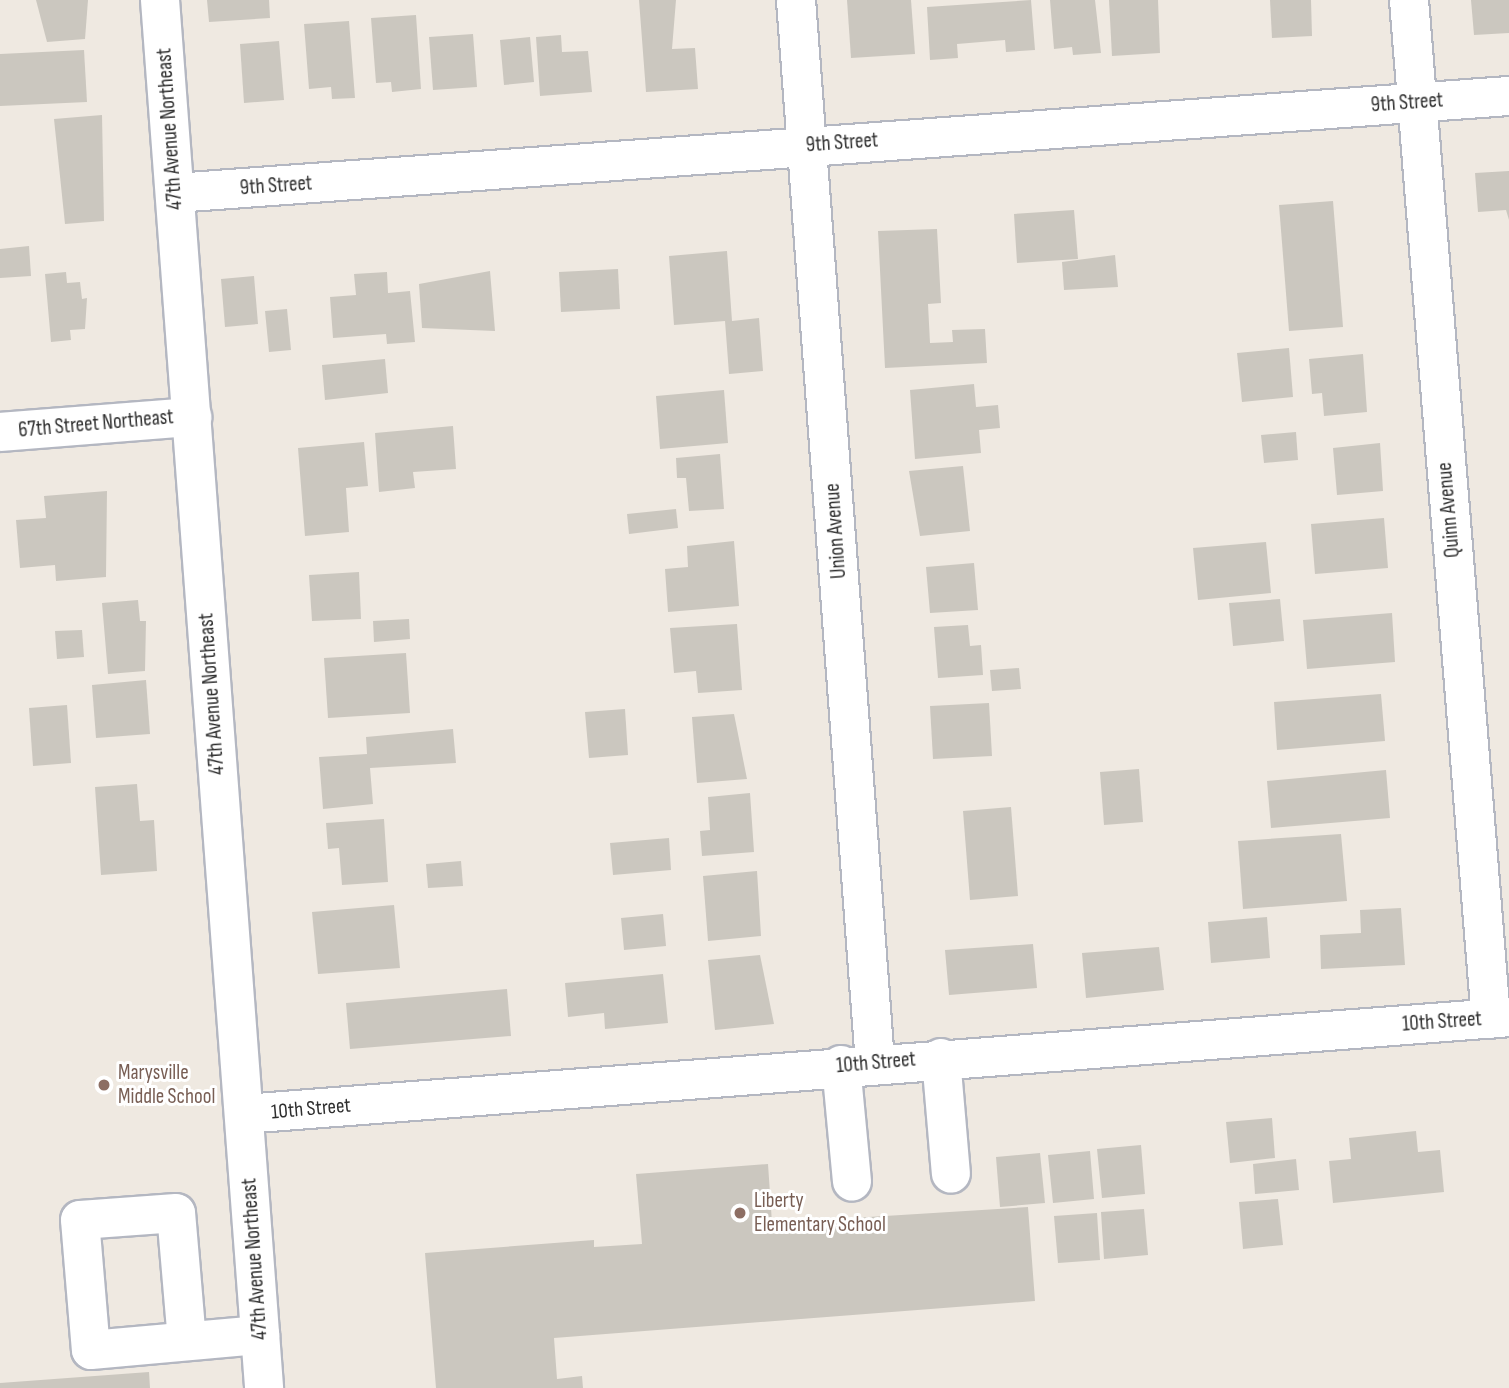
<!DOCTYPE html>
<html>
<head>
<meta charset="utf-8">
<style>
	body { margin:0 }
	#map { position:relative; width:1509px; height:1388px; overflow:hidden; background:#efe9e1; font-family:"Sofia Sans Condensed",sans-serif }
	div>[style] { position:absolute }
	.building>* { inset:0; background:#cbc7bf }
	.roads { filter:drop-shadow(2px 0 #b4b7c1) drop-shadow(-2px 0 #b4b7c1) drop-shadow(0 2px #b4b7c1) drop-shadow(0 -2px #b4b7c1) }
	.minor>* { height:38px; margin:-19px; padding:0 19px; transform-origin:19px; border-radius:19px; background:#fff }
	.dots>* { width:19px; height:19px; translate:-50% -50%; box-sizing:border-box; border:4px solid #fff; border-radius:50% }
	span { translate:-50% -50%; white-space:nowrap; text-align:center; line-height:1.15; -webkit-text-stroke:6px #fff; paint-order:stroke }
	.street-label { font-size:21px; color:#2e2e2e }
	.education-label { font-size:21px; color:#785e54 }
	.left { translate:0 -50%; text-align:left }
</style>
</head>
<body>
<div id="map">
	<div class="building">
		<div style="clip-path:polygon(36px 0,88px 0,85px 39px,47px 42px)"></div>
		<div style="clip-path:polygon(207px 0,269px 0,270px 18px,209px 22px)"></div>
		<div style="clip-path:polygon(639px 0,676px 0,672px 49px,695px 48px,698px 89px,646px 92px)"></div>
		<div style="clip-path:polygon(847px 0,911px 0,915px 54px,851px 58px)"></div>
		<div style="clip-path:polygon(1031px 0,1035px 50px,1006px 52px,1005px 40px,957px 44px,958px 58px,930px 60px,927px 7px)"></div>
		<div style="clip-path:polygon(1050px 0,1095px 0,1101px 53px,1073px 55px,1072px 47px,1054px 49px)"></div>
		<div style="clip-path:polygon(1109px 0,1158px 0,1160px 53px,1112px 56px)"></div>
		<div style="clip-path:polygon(1270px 0,1311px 0,1312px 36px,1272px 38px)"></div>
		<div style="clip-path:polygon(1471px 0,1509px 0,1509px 33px,1474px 35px)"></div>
		<div style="clip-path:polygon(416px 15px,421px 89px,392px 92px,391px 82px,376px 83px,371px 18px)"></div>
		<div style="clip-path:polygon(349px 21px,355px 98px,332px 99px,331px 87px,309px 89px,304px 24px)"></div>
		<div style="clip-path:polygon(473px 34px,477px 87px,433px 90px,429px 37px)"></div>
		<div style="clip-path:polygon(561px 35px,562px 52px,588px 51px,592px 92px,540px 96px,536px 37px)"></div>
		<div style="clip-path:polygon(530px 37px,534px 82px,504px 85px,500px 40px)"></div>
		<div style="clip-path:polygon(279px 41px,284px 100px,244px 103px,240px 44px)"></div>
		<div style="clip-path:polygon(84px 50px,87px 102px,0 106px,0 54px)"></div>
		<div style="clip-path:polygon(102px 115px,104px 221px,65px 224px,54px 119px)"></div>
		<div style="clip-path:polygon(1509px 171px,1509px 220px,1506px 210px,1478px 212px,1475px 173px)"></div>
		<div style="clip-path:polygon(1333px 201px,1343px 327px,1289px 331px,1279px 205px)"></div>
		<div style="clip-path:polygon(1074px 210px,1078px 259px,1017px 263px,1014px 214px)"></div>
		<div style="clip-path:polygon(937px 229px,941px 303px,928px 304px,930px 343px,953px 342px,952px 330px,985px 329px,987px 363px,885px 368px,878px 231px)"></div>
		<div style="clip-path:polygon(29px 246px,31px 276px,0 278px,0 249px)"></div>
		<div style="clip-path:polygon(727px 251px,732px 321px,759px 318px,763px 371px,729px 374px,725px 321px,674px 325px,669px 256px)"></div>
		<div style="clip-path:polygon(1115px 255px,1118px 287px,1064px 290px,1062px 262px)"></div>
		<div style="clip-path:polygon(618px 269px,620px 309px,561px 312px,559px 272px)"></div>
		<div style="clip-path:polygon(490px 271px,495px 331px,422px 328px,419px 284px)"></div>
		<div style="clip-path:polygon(66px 272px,67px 283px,80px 282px,82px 299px,87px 298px,85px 329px,70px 330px,71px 340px,51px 342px,45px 274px)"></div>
		<div style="clip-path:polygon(387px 272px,388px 293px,410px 291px,415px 342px,387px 344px,386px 334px,333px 338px,330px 297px,356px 295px,354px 274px)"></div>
		<div style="clip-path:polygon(254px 276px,258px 324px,225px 327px,221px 279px)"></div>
		<div style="clip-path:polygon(287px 309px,291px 350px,269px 352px,265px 311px)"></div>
		<div style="clip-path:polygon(1289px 348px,1293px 397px,1242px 402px,1237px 353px)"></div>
		<div style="clip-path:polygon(1363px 354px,1367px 412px,1324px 416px,1322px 393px,1312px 394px,1309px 359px)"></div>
		<div style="clip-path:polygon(385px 359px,388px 393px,325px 400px,322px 365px)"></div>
		<div style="clip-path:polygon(974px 384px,976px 407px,998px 405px,1000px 428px,979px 430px,981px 453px,915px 459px,910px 390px)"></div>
		<div style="clip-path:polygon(724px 390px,728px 443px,660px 449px,656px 396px)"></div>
		<div style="clip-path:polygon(453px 426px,456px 469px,413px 472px,415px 488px,379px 492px,375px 433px)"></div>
		<div style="clip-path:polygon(1296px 432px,1298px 460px,1264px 463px,1261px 435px)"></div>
		<div style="clip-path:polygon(364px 442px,368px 486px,346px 488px,349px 532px,305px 536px,298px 448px)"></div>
		<div style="clip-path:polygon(1380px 443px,1383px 491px,1337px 495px,1333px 448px)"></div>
		<div style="clip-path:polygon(720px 454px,724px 509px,689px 511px,686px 478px,677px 478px,676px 458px)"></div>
		<div style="clip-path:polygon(963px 466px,970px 531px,920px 536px,909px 471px)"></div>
		<div style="clip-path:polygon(107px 491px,106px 577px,56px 581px,55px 565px,20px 568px,16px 520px,46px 518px,44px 496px)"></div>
		<div style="clip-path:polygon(676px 509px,678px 528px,629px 534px,627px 514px)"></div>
		<div style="clip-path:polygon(1384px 518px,1388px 568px,1315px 574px,1311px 524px)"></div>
		<div style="clip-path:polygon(734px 541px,739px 606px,668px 612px,665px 569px,688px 567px,687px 546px)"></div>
		<div style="clip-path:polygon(1266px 542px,1271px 593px,1198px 600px,1193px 548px)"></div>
		<div style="clip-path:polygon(974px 563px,978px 610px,930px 613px,926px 567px)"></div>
		<div style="clip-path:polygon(359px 572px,361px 619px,312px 621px,309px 575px)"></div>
		<div style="clip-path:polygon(1280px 599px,1284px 641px,1233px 646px,1229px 603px)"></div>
		<div style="clip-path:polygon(138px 600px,140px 621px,146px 621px,145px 671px,108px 674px,102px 603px)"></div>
		<div style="clip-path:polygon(1392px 613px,1395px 662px,1307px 669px,1303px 620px)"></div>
		<div style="clip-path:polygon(409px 619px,410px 639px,374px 642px,373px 621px)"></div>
		<div style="clip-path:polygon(737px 624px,742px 690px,698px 693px,696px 671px,674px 673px,670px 628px)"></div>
		<div style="clip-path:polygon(968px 625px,970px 646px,981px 645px,983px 675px,938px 678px,934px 627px)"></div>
		<div style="clip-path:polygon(82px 630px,84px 657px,57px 659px,55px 631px)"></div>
		<div style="clip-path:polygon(406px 653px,410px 713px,328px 718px,324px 658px)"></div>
		<div style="clip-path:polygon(1019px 668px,1021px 689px,992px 691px,990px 670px)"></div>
		<div style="clip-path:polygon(146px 680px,150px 734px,96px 738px,92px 685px)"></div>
		<div style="clip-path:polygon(1381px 694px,1385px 741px,1277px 750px,1274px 702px)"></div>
		<div style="clip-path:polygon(989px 703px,992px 756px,933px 759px,930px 706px)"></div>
		<div style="clip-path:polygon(67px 705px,71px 763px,33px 766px,29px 708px)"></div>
		<div style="clip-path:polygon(625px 709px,628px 755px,589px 758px,585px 712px)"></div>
		<div style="clip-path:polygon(734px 714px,747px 779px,697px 783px,692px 717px)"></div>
		<div style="clip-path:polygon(453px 729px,456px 763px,370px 768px,373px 804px,323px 809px,319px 757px,367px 754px,366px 737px)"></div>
		<div style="clip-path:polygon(1139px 769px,1143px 822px,1104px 825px,1100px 772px)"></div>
		<div style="clip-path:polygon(1386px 770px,1390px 818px,1271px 828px,1267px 781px)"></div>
		<div style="clip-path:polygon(137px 784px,140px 821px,154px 820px,157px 871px,101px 875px,95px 787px)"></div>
		<div style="clip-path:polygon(750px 793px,754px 852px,702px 856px,700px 831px,710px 830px,708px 797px)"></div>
		<div style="clip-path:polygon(1011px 807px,1018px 896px,970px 900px,963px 811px)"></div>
		<div style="clip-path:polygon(384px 819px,388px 882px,342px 885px,339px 848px,328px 849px,326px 823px)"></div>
		<div style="clip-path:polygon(1341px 834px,1347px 901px,1243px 909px,1238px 841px)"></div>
		<div style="clip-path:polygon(669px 838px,671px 870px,613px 875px,610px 843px)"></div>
		<div style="clip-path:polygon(461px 861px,463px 886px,428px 888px,426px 864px)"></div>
		<div style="clip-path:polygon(757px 871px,761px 936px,708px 941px,703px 876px)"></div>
		<div style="clip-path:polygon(394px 905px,400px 968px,318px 974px,312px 912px)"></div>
		<div style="clip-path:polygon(1401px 908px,1405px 965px,1321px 969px,1320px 935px,1361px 933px,1360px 910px)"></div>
		<div style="clip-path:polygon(663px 914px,666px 946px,624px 950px,621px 918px)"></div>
		<div style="clip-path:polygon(1267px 917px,1270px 958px,1211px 963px,1208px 922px)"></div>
		<div style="clip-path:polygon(1033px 944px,1037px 988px,949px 995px,945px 950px)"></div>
		<div style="clip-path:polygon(1159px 947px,1164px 990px,1086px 998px,1082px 953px)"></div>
		<div style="clip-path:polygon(760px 955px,774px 1024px,715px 1030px,708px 960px)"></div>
		<div style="clip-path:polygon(663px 974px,668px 1023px,605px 1029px,604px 1013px,568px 1017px,565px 983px)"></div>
		<div style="clip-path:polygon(507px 989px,511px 1036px,350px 1049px,346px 1003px)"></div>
		<div style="clip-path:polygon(1272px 1118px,1275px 1158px,1230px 1163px,1226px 1122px)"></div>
		<div style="clip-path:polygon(1416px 1131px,1418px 1152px,1440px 1150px,1444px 1192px,1333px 1203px,1329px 1161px,1351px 1159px,1349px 1138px)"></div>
		<div style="clip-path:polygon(1141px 1145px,1145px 1194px,1102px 1198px,1097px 1149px)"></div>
		<div style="clip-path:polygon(1090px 1151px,1094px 1199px,1053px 1203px,1048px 1155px)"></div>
		<div style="clip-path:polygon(1040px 1153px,1045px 1203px,1000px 1207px,996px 1157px)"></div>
		<div style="clip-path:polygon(1296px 1159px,1299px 1190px,1255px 1194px,1253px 1164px)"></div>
		<div style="clip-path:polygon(768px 1164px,772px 1223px,1028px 1207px,1035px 1301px,554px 1338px,557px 1379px,582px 1376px,583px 1388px,436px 1388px,425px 1253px,594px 1240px,594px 1247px,642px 1244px,636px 1174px)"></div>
		<div style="clip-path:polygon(1278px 1199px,1283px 1245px,1243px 1249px,1239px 1202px)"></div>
		<div style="clip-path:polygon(1144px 1209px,1148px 1255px,1104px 1259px,1101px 1212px)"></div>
		<div style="clip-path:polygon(1097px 1213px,1100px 1260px,1058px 1263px,1054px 1216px)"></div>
		<div style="clip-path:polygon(149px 1372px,150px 1388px,0 1388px,0 1383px)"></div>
	</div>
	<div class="roads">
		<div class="minor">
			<div style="left:160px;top:0;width:1392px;rotate:85.71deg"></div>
			<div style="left:796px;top:0;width:1065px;rotate:85.75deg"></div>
			<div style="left:1409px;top:0;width:1022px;rotate:85.4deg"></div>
			<div style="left:175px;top:193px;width:1338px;rotate:-4.16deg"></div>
			<div style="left:0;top:432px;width:193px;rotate:-4.5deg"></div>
			<div style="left:941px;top:1058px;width:116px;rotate:85.1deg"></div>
			<div style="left:841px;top:1065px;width:117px;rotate:84.6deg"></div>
			<div style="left:244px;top:1114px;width:1269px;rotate:-4.38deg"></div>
			<div style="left:187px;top:1341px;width:128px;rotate:-94.9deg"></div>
			<div style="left:176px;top:1213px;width:96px;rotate:175.8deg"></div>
			<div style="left:80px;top:1220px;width:130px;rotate:85.2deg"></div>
			<div style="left:91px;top:1350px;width:170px;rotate:-5.1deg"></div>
		</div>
	</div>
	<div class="dots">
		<div style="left:104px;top:1085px;background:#8d6e63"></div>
		<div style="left:740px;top:1213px;background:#8d6e63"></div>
	</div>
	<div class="street-label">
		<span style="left:1407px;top:103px;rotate:-4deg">9th Street</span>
		<span style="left:170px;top:129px;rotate:-94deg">47th Avenue Northeast</span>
		<span style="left:842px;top:143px;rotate:-4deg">9th Street</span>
		<span style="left:276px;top:186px;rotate:-4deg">9th Street</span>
		<span style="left:96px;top:424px;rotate:-5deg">67th Street Northeast</span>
		<span style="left:1449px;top:510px;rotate:-95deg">Quinn Avenue</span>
		<span style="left:836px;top:531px;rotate:-94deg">Union Avenue</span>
		<span style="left:212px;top:694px;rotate:-94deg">47th Avenue Northeast</span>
		<span style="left:1442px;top:1022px;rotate:-4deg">10th Street</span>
		<span style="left:876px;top:1063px;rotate:-5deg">10th Street</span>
		<span style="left:311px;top:1109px;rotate:-5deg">10th Street</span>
		<span style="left:255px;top:1259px;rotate:-94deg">47th Avenue Northeast</span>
	</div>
	<div class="education-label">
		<span class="left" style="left:118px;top:1085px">Marysville<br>Middle School</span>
		<span class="left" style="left:754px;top:1213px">Liberty<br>Elementary School</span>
	</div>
</div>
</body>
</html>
